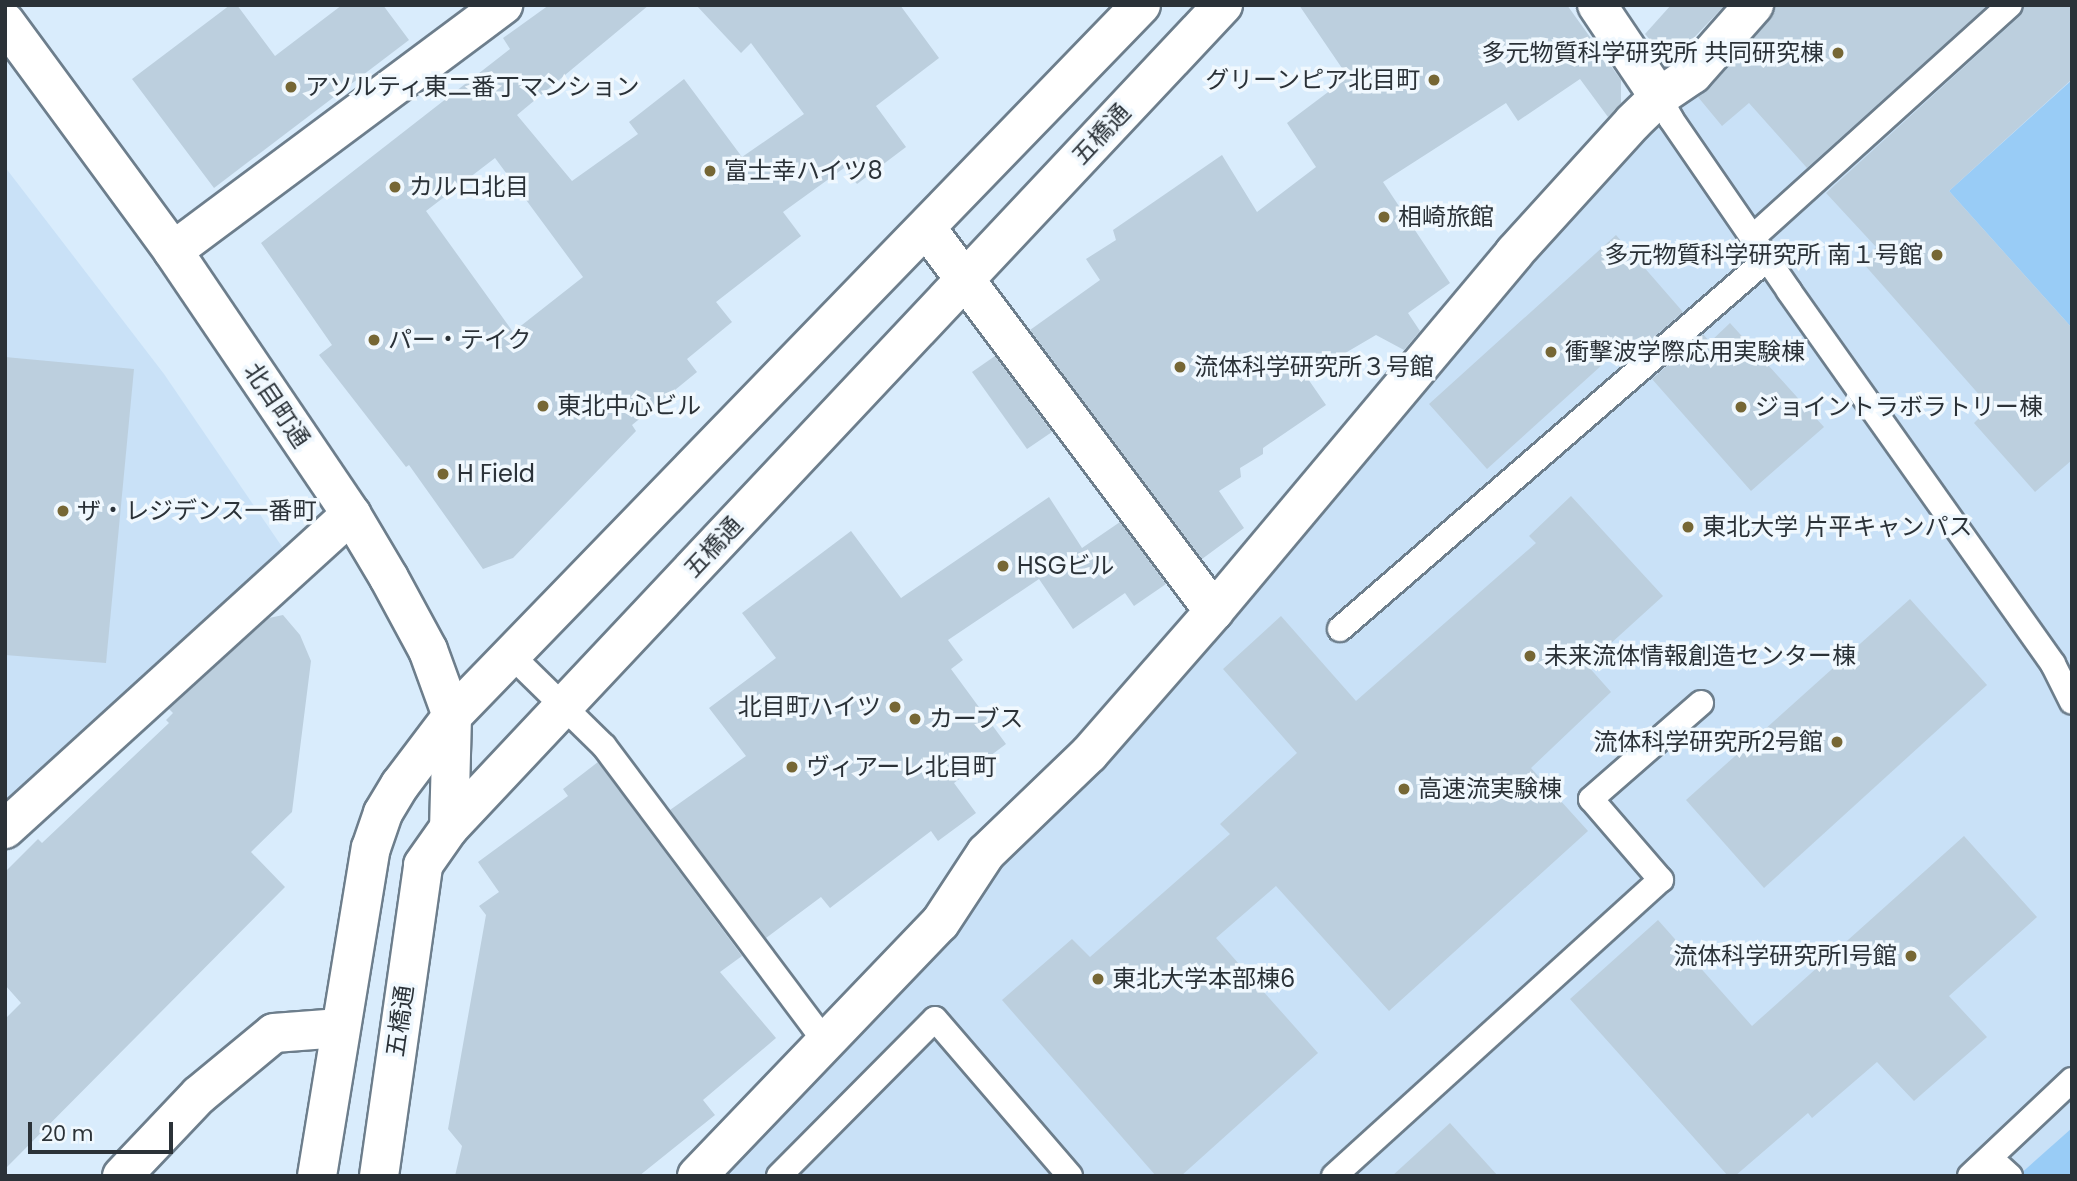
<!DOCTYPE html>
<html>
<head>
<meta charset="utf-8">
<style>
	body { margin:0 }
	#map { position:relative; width:2077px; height:1181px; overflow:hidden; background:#d9ecfc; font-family:Poppins,"Noto Sans JP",sans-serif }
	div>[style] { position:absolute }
	.built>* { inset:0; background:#c9e1f7 }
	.green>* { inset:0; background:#99ccf6 }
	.building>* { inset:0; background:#bccfde }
	.roads { filter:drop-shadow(2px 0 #6d7e8c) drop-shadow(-2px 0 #6d7e8c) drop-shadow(0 2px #6d7e8c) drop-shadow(0 -2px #6d7e8c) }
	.service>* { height:24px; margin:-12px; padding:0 12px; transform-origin:12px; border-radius:12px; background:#fff }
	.minor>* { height:38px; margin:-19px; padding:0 19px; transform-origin:19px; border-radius:19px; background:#fff }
	.tertiary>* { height:38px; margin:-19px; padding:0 19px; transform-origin:19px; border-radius:19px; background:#fff }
	.dots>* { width:19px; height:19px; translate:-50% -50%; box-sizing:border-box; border:4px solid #f0f8fe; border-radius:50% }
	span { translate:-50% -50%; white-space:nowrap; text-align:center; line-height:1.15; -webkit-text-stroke:7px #f0f8fe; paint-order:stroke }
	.poi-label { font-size:24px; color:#2b3238 }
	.right { translate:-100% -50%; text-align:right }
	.left { translate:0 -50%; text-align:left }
	.street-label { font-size:24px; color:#2b3238 }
	.frame { position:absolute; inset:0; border:7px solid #2b3238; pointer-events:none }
	.scale { position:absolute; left:28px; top:1122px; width:145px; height:32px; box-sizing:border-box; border:4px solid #2b3238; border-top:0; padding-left:9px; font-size:21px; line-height:24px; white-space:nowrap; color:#2b3238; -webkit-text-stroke:5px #f0f8fe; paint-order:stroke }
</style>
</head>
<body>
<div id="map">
	<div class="built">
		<div style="clip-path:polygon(1772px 5px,2072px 5px,2072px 1176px,716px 1176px,999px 859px,1212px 634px,1647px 127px,1684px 105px)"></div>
		<div style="clip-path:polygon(5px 167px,164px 374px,287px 554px,5px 806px)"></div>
	</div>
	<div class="green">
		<div style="clip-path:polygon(2072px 80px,2072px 328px,1949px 191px)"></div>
		<div style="clip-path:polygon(2072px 1128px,2072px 1176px,2018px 1176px)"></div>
	</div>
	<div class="building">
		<div style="clip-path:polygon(230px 5px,237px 5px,275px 56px,342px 5px,383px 5px,409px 40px,214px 188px,132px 79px)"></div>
		<div style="clip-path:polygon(evenodd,549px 5px,649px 5px,517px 115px,572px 181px,638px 134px,629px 122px,684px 79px,742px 157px,804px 114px,751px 43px,741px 53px,696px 5px,900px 5px,939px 58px,876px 106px,906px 147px,857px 184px,844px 168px,783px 212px,801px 236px,716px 302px,732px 322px,687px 359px,697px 372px,632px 425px,636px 431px,513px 558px,483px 569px,409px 465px,406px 467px,319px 355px,332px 345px,261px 243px,510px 49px,503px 38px,549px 5px,495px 158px,583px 277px,513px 332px,426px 211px,495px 158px)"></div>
		<div style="clip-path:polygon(1299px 5px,1567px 5px,1621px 80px,1621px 103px,1608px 117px,1580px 79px,1518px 121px,1506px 103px,1383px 182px,1450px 283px,1408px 313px,1420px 331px,1404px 350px,1376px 335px,1306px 376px,1326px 405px,1263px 448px,1263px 454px,1240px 468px,1241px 477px,1219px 491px,1244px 528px,1202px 559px,1030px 330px,1100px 280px,1086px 259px,1116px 240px,1113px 230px,1222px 155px,1257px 212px,1316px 167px,1287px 123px,1348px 77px)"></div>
		<div style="clip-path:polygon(1671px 5px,1725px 5px,1670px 63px,1645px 34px)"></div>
		<div style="clip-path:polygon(1775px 5px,1988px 5px,1807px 168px,1749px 103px,1722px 126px,1698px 97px,1709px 89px,1770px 19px)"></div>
		<div style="clip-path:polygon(2024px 5px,2072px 5px,2072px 79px,1949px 191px,2072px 328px,2072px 460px,2035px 492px,1974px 423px,1990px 407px,1862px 262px,1876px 247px,1826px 193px,2020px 16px)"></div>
		<div style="clip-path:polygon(1616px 235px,1683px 312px,1632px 356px,1623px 346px,1487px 469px,1429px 404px)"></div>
		<div style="clip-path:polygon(1730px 323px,1824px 427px,1751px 491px,1652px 379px,1703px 334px,1710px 342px)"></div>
		<div style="clip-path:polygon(995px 356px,1052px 432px,1027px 449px,972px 372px)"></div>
		<div style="clip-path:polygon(5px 357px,134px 369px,106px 663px,5px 655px)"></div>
		<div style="clip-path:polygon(1571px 496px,1663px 596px,1587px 665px,1611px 692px,1531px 768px,1588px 831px,1389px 1011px,1276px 886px,1216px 938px,1318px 1053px,1181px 1176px,1156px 1176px,1002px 1000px,1072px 939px,1090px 957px,1230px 834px,1220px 824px,1297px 753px,1223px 669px,1281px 616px,1356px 701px,1536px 543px,1529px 536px)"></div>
		<div style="clip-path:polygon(1049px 497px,1082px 548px,1120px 522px,1166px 584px,1134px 606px,1125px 593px,1073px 629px,1039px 579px,948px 640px,963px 660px,951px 669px,1006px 744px,954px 783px,976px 813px,938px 841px,931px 831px,830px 908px,821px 897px,766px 938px,670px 810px,746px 756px,709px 708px,776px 658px,742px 613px,851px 531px,901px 598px)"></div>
		<div style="clip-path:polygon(1910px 599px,1987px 685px,1764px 888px,1686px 800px)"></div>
		<div style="clip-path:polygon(283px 615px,300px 635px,311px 661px,292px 812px,251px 852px,285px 887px,5px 1169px,5px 1019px,21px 1003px,5px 985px,5px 872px,38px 839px,42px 843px,169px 723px,166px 720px,173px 713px,169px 709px,269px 618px)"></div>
		<div style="clip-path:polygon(598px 762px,742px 956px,720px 972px,776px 1038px,703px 1100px,715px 1115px,639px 1176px,455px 1176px,462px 1146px,448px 1129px,486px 915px,479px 906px,499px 892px,478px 862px,568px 796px,563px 789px)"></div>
		<div style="clip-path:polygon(1964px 836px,2037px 917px,1949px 996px,1987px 1037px,1914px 1101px,1877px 1062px,1812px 1118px,1808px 1113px,1735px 1176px,1728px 1176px,1570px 999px,1658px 920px,1752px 1026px)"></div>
		<div style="clip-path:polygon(1450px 1123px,1498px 1176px,1392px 1176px)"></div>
	</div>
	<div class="roads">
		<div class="service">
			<div style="left:1659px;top:97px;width:25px;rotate:61deg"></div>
			<div style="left:1671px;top:119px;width:209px;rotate:55.5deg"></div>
			<div style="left:1789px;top:291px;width:457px;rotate:54.7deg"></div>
			<div style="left:2053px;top:664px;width:42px;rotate:63.4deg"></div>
			<div style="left:1753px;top:237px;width:346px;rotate:-42.1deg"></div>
			<div style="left:1340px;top:629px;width:565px;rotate:-40.91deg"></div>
			<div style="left:513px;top:657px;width:127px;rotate:44.4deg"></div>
			<div style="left:604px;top:746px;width:372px;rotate:53.2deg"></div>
			<div style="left:1990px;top:1158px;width:27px;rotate:42deg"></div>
			<div style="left:779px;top:1176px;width:221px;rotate:-45.2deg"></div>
			<div style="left:935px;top:1019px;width:207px;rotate:49.3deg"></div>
			<div style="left:1334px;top:1176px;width:441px;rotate:-42.2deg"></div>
			<div style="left:1661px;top:880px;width:107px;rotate:-130.8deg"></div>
			<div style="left:1591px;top:799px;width:146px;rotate:-41.1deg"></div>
			<div style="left:1970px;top:1176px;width:140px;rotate:-43.3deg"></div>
		</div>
		<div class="minor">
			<div style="left:1597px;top:5px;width:111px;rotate:56deg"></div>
			<div style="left:927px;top:229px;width:478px;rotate:53.1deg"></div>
			<div style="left:173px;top:251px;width:412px;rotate:-36.7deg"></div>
			<div style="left:5px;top:829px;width:468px;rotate:-42.3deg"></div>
			<div style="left:697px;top:1176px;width:351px;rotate:-46.2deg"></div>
			<div style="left:940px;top:923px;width:84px;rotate:-56.7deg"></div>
			<div style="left:986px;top:853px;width:143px;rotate:-43.9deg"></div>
			<div style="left:1089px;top:754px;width:190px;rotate:-48.8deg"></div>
			<div style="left:1214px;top:611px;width:467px;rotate:-50deg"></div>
			<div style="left:1514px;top:253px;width:177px;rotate:-47.7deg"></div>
			<div style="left:1633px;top:122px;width:36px;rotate:-44deg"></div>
			<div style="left:1659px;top:97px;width:41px;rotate:-34.1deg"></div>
			<div style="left:1693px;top:74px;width:92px;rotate:-48.5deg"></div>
		</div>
		<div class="tertiary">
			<div style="left:5px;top:22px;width:284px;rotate:53.7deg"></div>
			<div style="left:173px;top:251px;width:318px;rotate:55.9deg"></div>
			<div style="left:351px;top:514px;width:74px;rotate:59.3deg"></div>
			<div style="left:389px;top:578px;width:82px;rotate:61.6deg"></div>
			<div style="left:428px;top:650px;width:70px;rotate:70deg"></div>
			<div style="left:452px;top:716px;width:112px;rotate:91.5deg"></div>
			<div style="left:122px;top:1176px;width:112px;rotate:-46.5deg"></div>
			<div style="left:199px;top:1095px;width:97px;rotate:-39.6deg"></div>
			<div style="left:274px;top:1033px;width:66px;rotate:-4.3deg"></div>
			<div style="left:317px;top:1176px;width:332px;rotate:-80.7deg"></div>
			<div style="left:371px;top:848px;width:37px;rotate:-71deg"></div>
			<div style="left:383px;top:813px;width:33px;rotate:-59deg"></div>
			<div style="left:400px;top:785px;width:86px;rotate:-53deg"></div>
			<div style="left:452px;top:716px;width:990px;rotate:-45.9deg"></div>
			<div style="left:379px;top:1176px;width:314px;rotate:-81.9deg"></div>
			<div style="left:423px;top:865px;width:45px;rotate:-54.9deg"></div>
			<div style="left:449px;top:828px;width:1130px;rotate:-46.76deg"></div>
		</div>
	</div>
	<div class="dots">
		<div style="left:1838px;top:53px;background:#766735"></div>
		<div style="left:1434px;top:80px;background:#766735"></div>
		<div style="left:291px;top:87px;background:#766735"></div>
		<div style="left:710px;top:171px;background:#766735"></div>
		<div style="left:395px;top:187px;background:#766735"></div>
		<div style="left:1384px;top:217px;background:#766735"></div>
		<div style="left:1937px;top:255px;background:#766735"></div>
		<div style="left:374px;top:340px;background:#766735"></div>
		<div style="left:1551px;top:352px;background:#766735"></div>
		<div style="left:1180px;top:367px;background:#766735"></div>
		<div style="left:543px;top:406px;background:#766735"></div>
		<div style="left:1741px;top:407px;background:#766735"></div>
		<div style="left:443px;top:474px;background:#766735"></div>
		<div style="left:63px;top:511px;background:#766735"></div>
		<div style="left:1688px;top:527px;background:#766735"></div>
		<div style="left:1003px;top:566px;background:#766735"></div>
		<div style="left:1530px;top:656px;background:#766735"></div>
		<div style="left:895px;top:707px;background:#766735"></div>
		<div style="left:915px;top:719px;background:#766735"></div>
		<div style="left:1837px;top:742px;background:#766735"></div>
		<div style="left:792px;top:767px;background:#766735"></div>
		<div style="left:1404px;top:789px;background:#766735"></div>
		<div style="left:1911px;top:956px;background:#766735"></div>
		<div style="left:1098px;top:979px;background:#766735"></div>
	</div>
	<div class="poi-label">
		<span class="right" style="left:1824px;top:53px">多元物質科学研究所 共同研究棟</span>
		<span class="right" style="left:1420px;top:80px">グリーンピア北目町</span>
		<span class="left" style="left:305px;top:87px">アソルティ東二番丁マンション</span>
		<span class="left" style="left:724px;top:171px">富士幸ハイツ8</span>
		<span class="left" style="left:409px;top:187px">カルロ北目</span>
		<span class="left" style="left:1398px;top:217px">相崎旅館</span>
		<span class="right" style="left:1923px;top:255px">多元物質科学研究所 南１号館</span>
		<span class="left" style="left:388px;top:340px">パー・テイク</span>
		<span class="left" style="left:1565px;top:352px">衝撃波学際応用実験棟</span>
		<span class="left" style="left:1194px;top:367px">流体科学研究所３号館</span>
		<span class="left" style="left:557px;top:406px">東北中心ビル</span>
		<span class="left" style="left:1755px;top:407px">ジョイントラボラトリー棟</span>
		<span class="left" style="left:457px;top:474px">H Field</span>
		<span class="left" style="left:77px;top:511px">ザ・レジデンス一番町</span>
		<span class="left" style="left:1702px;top:527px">東北大学 片平キャンパス</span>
		<span class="left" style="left:1017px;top:566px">HSGビル</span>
		<span class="left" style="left:1544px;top:656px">未来流体情報創造センター棟</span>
		<span class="right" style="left:881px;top:707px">北目町ハイツ</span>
		<span class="left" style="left:929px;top:719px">カーブス</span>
		<span class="right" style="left:1823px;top:742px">流体科学研究所2号館</span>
		<span class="left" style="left:806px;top:767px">ヴィアーレ北目町</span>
		<span class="left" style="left:1418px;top:789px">高速流実験棟</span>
		<span class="right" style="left:1897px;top:956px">流体科学研究所1号館</span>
		<span class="left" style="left:1112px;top:979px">東北大学本部棟6</span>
	</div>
	<div class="street-label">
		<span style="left:1101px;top:134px;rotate:-47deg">五橋通</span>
		<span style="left:277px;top:405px;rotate:56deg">北目町通</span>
		<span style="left:713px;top:547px;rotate:-47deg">五橋通</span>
		<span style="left:400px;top:1021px;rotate:-82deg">五橋通</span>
	</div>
	<div class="frame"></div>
	<div class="scale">20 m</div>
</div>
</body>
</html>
